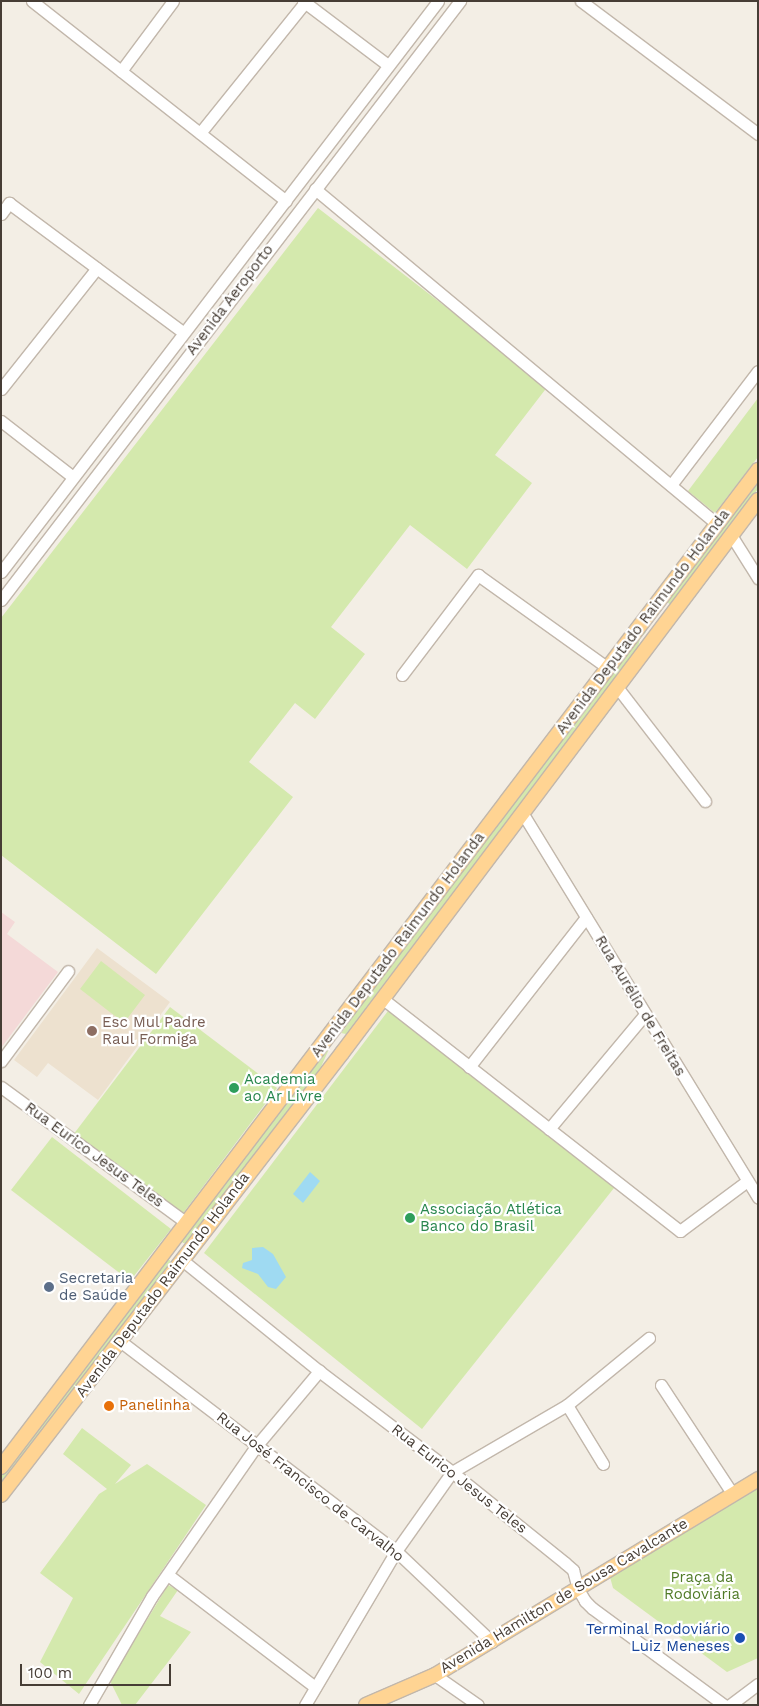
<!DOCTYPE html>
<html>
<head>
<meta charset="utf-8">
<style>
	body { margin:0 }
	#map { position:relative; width:759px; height:1706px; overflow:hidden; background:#f3eee5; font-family:"Work Sans",sans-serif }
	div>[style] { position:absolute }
	.education>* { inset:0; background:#ede1cf }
	.medical>* { inset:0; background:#f4d9d8 }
	.green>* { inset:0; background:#d4e9ad }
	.water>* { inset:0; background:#9fdaf2 }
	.roads { filter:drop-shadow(1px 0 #c2b7ab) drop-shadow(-1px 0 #c2b7ab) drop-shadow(0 1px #c2b7ab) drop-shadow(0 -1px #c2b7ab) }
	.minor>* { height:11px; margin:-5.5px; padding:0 5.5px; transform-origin:5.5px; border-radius:5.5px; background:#fff }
	.major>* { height:14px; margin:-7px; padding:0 7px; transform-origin:7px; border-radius:7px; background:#ffd493 }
	.dots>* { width:14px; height:14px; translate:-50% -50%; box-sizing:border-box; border:2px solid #fff; border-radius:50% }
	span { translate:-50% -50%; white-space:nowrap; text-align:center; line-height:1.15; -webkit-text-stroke:4.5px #fff; paint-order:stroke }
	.street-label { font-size:15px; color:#463d35 }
	.education-label { font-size:15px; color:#785e54 }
	.left { translate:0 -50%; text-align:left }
	.leisure-label { font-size:15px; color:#27864d }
	.service-label { font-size:15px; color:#4e5e75 }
	.food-label { font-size:15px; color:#c56008 }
	.park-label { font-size:15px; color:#4f7a26 }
	.transit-label { font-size:15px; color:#164399 }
	.right { translate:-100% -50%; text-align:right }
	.frame { position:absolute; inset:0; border:2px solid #463d35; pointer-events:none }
	.scale { position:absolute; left:20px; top:1664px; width:151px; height:22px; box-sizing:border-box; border:2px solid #463d35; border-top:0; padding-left:6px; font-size:15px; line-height:18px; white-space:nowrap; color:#463d35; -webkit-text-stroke:4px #fff; paint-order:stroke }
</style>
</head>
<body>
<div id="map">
	<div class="education">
		<div style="clip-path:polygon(97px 948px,170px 1002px,98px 1100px,48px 1063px,37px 1077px,14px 1060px)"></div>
	</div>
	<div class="medical">
		<div style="clip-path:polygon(1px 912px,15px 922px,7px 934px,58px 972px,1px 1048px)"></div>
	</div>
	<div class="green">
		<div style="clip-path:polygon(318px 208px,548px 386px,495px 455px,532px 483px,467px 569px,410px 525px,331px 627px,365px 654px,315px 719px,295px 703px,249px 762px,293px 797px,156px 974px,1px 855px,1px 618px)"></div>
		<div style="clip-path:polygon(758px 398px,758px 457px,715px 513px,688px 491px)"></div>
		<div style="clip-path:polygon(758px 477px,758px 489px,670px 605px,666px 600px)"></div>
		<div style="clip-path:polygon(644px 629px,646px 632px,640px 639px,638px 647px,346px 1034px,341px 1033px,348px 1024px,349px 1016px)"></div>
		<div style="clip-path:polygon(101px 961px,145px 995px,124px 1023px,80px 989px)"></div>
		<div style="clip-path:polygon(170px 1007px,277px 1088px,181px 1216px,73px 1135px)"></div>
		<div style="clip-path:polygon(391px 1007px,618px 1183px,422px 1429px,204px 1253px)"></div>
		<div style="clip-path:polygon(326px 1047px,329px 1049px,321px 1067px,187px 1243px,183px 1243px,181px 1239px)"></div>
		<div style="clip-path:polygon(52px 1137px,171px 1229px,130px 1281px,11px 1190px)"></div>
		<div style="clip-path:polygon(165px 1260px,170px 1260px,171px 1264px,1px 1486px,1px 1475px)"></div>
		<div style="clip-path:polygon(82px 1428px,131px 1465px,115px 1484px,147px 1464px,206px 1505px,79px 1694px,40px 1662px,73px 1598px,40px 1573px,99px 1494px,107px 1489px,63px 1454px)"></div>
		<div style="clip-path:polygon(758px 1485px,758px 1658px,727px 1672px,613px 1588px,610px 1577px)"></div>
		<div style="clip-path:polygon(168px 1585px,178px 1590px,160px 1616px,191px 1632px,135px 1705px,122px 1705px,110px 1681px)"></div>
	</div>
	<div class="water">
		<div style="clip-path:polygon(310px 1172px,320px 1181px,303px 1203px,293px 1194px)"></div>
		<div style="clip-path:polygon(263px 1247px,273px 1254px,286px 1277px,276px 1289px,268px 1287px,258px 1274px,242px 1268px,243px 1263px,252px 1260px,252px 1248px)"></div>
	</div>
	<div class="roads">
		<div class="minor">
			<div style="left:32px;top:1px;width:323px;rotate:38.2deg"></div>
			<div style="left:303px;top:1px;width:106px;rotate:37deg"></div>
			<div style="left:581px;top:1px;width:221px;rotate:36.9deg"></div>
			<div style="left:121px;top:71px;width:87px;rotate:-53.4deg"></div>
			<div style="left:200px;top:133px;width:169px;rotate:-51.2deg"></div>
			<div style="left:315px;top:189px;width:523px;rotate:39.81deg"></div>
			<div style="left:1px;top:214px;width:14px;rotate:-54deg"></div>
			<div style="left:9px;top:203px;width:217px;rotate:36.6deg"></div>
			<div style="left:1px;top:389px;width:154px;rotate:-51.6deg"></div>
			<div style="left:1px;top:421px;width:91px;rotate:37.9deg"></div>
			<div style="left:671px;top:485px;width:143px;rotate:-52.7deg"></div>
			<div style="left:731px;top:535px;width:51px;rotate:57.9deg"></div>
			<div style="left:1px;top:572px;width:719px;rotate:-52.57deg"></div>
			<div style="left:1px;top:600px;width:755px;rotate:-52.54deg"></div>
			<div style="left:402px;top:675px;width:126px;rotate:-52.8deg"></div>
			<div style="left:478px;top:575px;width:160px;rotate:35.6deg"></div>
			<div style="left:617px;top:687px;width:144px;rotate:52.3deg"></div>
			<div style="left:523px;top:814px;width:450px;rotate:58.5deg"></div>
			<div style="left:383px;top:999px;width:377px;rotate:38deg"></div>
			<div style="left:680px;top:1231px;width:84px;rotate:-36.7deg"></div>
			<div style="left:1px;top:1061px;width:112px;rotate:-53.3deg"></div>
			<div style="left:469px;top:1067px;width:190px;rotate:-52deg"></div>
			<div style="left:1px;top:1087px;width:230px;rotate:36.2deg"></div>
			<div style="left:549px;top:1129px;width:150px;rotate:-50.1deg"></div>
			<div style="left:182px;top:1260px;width:176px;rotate:39deg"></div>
			<div style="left:319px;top:1371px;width:167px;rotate:37.2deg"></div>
			<div style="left:452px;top:1472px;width:145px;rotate:38.8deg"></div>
			<div style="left:565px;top:1563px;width:11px;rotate:41deg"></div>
			<div style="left:573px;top:1570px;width:20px;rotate:75deg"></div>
			<div style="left:578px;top:1589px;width:14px;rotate:60deg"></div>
			<div style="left:585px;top:1601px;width:10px;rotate:45deg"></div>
			<div style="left:592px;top:1608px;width:164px;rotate:36.3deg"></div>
			<div style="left:120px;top:1341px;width:347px;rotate:37.3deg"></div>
			<div style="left:396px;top:1551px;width:132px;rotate:43.5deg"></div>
			<div style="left:661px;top:1385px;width:129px;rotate:56.7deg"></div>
			<div style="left:567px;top:1405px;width:69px;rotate:58.6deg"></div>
			<div style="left:168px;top:1575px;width:185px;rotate:37.3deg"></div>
			<div style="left:435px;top:1675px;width:52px;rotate:34.9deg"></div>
			<div style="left:89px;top:1705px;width:126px;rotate:-60deg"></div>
			<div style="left:152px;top:1596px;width:184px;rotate:-55.2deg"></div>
			<div style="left:257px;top:1445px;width:97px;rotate:-50deg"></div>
			<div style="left:305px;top:1705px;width:179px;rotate:-59.4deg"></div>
			<div style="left:396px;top:1551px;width:97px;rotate:-54.7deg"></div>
			<div style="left:452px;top:1472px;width:133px;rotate:-30.2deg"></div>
			<div style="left:567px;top:1405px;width:106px;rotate:-39.3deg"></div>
			<div style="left:730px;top:1705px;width:35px;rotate:-37deg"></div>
		</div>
		<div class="major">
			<div style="left:1px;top:1467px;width:1252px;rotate:-52.79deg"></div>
			<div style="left:1px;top:1495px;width:558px;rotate:-52.35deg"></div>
			<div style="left:342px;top:1053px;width:692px;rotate:-53.05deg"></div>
			<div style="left:366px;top:1705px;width:75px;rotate:-23.5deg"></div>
			<div style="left:435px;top:1675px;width:378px;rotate:-31.2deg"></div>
		</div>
	</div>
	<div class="dots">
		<div style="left:92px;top:1031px;background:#8d6e63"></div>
		<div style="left:234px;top:1088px;background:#2e9e5b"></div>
		<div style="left:410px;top:1218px;background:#2e9e5b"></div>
		<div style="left:49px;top:1287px;background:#5c6f8a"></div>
		<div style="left:109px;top:1406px;background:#e8710a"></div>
		<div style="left:740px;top:1638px;background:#1a4fb4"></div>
	</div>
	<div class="street-label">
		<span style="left:230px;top:300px;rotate:-53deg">Avenida Aeroporto</span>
		<span style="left:643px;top:622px;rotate:-53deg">Avenida Deputado Raimundo Holanda</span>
		<span style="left:398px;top:945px;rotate:-53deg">Avenida Deputado Raimundo Holanda</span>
		<span style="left:640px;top:1006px;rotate:59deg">Rua Aurélio de Freitas</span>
		<span style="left:94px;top:1155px;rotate:36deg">Rua Eurico Jesus Teles</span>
		<span style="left:163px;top:1285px;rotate:-53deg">Avenida Deputado Raimundo Holanda</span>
		<span style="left:459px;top:1479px;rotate:38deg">Rua Eurico Jesus Teles</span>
		<span style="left:310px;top:1487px;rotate:38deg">Rua José Francisco de Carvalho</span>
		<span style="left:564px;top:1596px;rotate:-31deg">Avenida Hamilton de Sousa Cavalcante</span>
	</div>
	<div class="education-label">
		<span class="left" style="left:102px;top:1031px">Esc Mul Padre<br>Raul Formiga</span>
	</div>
	<div class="leisure-label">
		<span class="left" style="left:244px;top:1088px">Academia<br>ao Ar Livre</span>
		<span class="left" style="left:420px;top:1218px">Associação Atlética<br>Banco do Brasil</span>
	</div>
	<div class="service-label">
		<span class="left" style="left:59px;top:1287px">Secretaria<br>de Saúde</span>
	</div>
	<div class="food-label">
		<span class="left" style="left:119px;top:1406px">Panelinha</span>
	</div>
	<div class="park-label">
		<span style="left:702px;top:1586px">Praça da<br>Rodoviária</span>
	</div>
	<div class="transit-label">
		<span class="right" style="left:730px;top:1638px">Terminal Rodoviário<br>Luiz Meneses</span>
	</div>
	<div class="frame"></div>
	<div class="scale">100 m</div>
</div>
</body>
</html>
